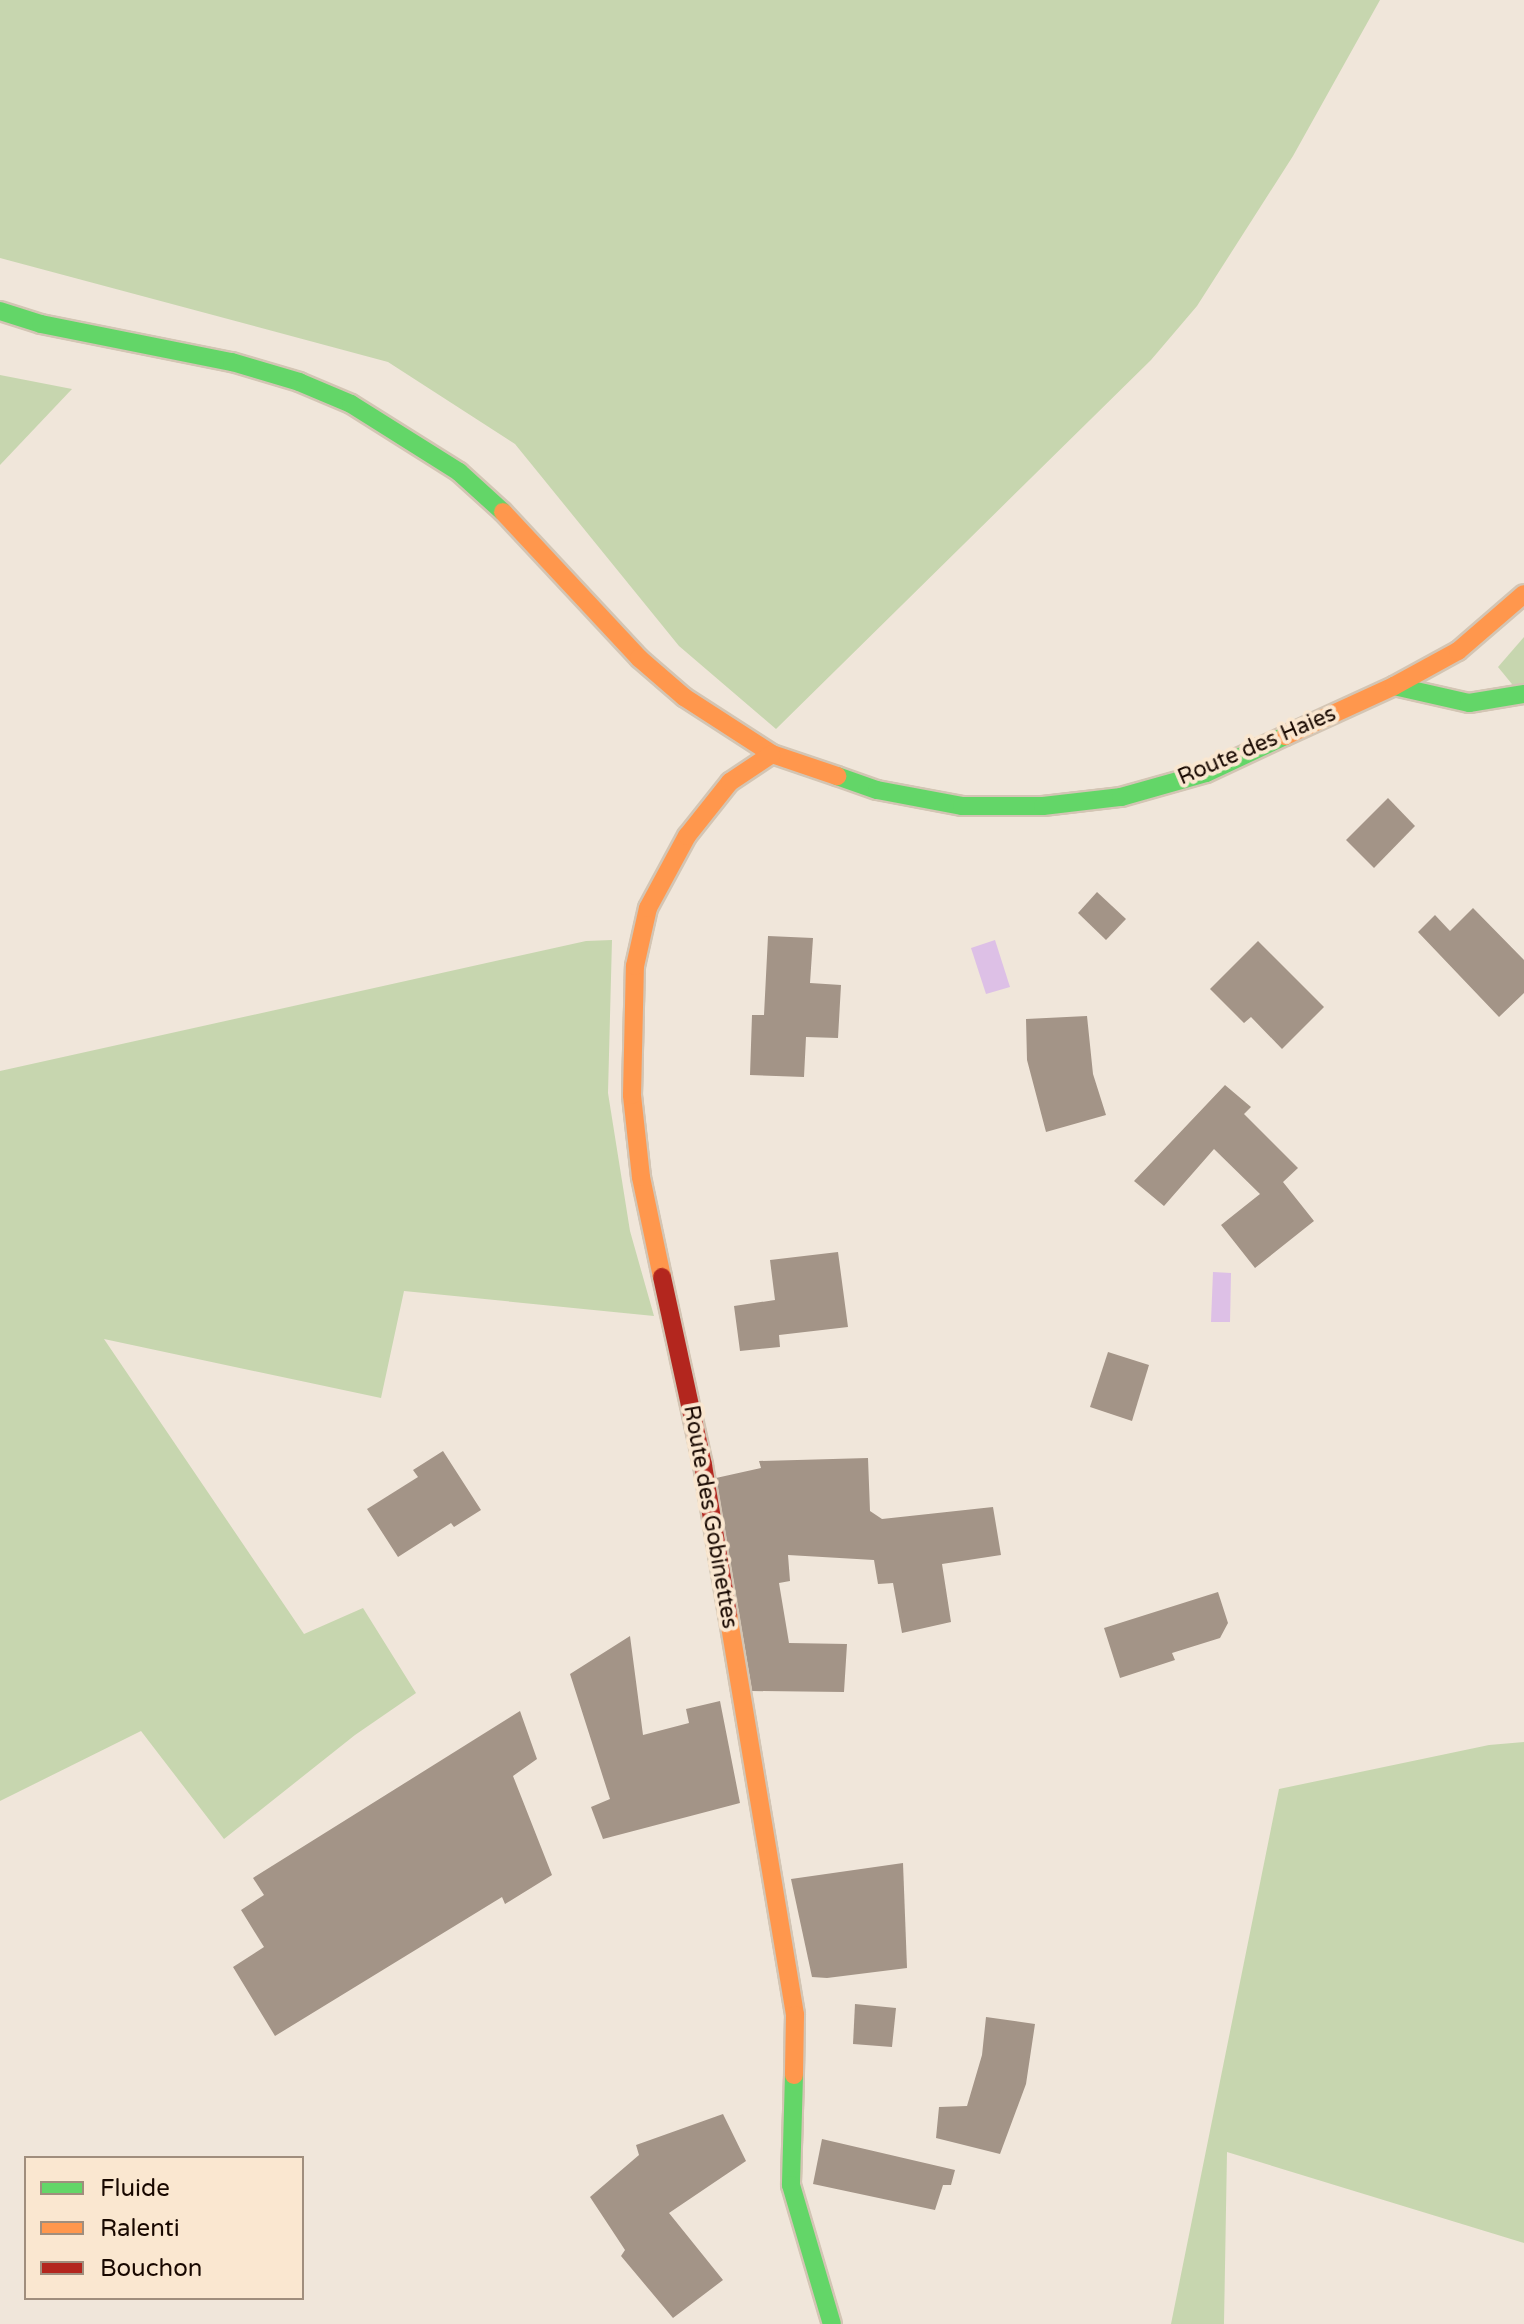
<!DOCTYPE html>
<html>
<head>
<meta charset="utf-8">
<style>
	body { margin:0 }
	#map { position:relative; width:1524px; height:2324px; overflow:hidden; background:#f0e6da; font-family:"Varela Round",sans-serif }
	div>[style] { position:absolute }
	.green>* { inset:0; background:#c7d6af }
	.water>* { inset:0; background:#ddc0e6 }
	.building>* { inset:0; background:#a39487 }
	.roads { filter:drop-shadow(2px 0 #d3c5b4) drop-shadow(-2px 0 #d3c5b4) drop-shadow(0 2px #d3c5b4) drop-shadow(0 -2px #d3c5b4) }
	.fast>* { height:18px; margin:-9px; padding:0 9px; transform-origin:9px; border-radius:9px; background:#63d668 }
	.slow>* { height:18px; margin:-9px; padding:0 9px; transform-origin:9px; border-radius:9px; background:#ff974d }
	.jam>* { height:18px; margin:-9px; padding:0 9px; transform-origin:9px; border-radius:9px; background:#b3261e }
	span { translate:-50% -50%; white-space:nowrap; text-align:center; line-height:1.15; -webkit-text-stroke:8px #fae7d0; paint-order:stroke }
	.street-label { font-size:22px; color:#180800 }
	.legend { position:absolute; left:24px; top:2156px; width:280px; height:144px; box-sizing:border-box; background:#fae7d0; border:2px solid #a08e7d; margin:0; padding:10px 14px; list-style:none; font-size:24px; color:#180800 }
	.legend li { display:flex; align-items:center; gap:16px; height:40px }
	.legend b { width:40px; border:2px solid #a08e7d }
</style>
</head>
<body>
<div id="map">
	<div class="green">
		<div style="clip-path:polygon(0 0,1380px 0,1293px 156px,1197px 306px,1151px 360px,776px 729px,679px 646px,515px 444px,388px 362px,0 258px)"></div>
		<div style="clip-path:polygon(0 375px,72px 389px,0 465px)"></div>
		<div style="clip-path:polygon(1524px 637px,1524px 688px,1516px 689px,1498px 667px)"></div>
		<div style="clip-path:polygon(612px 940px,608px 1093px,630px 1231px,654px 1316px,404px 1291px,381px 1398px,104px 1339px,304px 1634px,363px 1608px,416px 1693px,355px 1735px,224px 1839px,141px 1731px,0 1801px,0 1071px,586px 941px)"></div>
		<div style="clip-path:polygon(1524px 1742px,1524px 2243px,1227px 2152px,1224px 2324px,1171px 2324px,1279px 1789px,1489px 1745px)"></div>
	</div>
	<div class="water">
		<div style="clip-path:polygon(995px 940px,1010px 987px,986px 994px,971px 948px)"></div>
		<div style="clip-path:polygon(1213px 1272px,1231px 1273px,1230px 1322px,1211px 1322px)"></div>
	</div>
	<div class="building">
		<div style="clip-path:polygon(1388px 798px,1415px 826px,1374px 868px,1346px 840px)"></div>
		<div style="clip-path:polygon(1097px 892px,1126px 919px,1106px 940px,1078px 913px)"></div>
		<div style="clip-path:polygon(1473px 908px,1524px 960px,1524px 993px,1499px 1017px,1418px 932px,1435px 915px,1450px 931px)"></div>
		<div style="clip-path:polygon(768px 936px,813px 938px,810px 983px,841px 985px,838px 1038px,806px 1037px,804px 1077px,750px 1075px,752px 1015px,764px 1015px)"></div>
		<div style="clip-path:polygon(1258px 941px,1324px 1007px,1282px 1049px,1251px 1017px,1244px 1023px,1210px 989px)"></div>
		<div style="clip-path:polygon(1087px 1016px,1093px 1074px,1106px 1115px,1046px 1132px,1027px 1060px,1026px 1019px)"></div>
		<div style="clip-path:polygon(1225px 1085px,1251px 1107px,1244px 1114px,1298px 1168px,1283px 1182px,1314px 1221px,1255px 1268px,1221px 1225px,1260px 1194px,1214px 1149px,1164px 1206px,1134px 1181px)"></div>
		<div style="clip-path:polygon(838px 1252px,848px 1327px,779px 1335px,780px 1347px,740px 1351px,734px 1306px,775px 1300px,770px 1260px)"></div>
		<div style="clip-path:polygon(1108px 1352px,1149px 1365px,1132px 1421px,1090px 1407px)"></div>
		<div style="clip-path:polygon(443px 1451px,481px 1510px,454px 1527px,451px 1523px,398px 1557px,367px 1509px,418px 1477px,413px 1470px)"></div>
		<div style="clip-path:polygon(868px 1458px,870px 1511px,882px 1519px,993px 1507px,1001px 1555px,942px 1564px,951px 1622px,902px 1633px,893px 1583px,878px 1584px,874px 1560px,788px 1555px,790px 1581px,779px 1583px,789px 1643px,847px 1644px,844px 1692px,752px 1691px,716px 1478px,761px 1468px,759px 1461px)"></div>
		<div style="clip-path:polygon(1218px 1592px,1228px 1623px,1220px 1638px,1172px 1653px,1175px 1660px,1120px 1678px,1104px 1628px)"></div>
		<div style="clip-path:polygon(630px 1636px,643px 1735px,689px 1723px,686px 1709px,720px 1701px,740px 1803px,603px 1839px,591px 1807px,610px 1799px,570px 1674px)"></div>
		<div style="clip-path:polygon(520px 1711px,537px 1759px,513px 1776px,552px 1875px,505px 1904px,502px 1897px,275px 2036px,233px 1967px,264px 1947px,241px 1910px,264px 1895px,253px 1878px)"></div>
		<div style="clip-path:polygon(903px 1863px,907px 1968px,827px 1978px,812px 1977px,791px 1879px)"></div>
		<div style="clip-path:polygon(855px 2004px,896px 2008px,892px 2047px,853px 2044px)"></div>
		<div style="clip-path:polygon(986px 2017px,1035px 2024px,1026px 2084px,1000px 2154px,936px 2138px,939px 2107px,967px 2106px,982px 2055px)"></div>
		<div style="clip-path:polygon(723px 2114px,746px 2161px,669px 2213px,723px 2280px,673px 2318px,621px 2256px,625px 2250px,590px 2197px,639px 2155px,636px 2145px)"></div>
		<div style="clip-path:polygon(822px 2139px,955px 2170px,951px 2185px,943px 2185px,935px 2210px,813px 2184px)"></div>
	</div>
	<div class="roads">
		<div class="fast">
			<div style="left:0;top:311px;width:43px;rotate:17.6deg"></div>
			<div style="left:41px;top:324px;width:195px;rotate:11.3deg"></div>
			<div style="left:232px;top:362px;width:70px;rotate:16.6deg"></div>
			<div style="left:299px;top:382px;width:56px;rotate:22.9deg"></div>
			<div style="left:351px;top:404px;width:128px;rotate:32.2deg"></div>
			<div style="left:459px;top:472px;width:59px;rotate:42.3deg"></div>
			<div style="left:1394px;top:686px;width:77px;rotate:12.8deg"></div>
			<div style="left:1469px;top:703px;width:56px;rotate:-9.3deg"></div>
			<div style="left:837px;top:776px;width:42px;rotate:19.3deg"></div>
			<div style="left:877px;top:790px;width:86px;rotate:10.7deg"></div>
			<div style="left:962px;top:806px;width:81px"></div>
			<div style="left:1043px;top:806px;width:79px;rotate:-6.6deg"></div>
			<div style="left:1121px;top:797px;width:88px;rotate:-15.8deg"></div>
			<div style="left:1206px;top:773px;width:87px;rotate:-25.1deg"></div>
			<div style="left:794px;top:2075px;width:110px;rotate:91.6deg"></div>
			<div style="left:791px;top:2185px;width:145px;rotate:73.6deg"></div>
		</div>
		<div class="slow">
			<div style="left:503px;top:512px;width:200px;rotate:47deg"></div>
			<div style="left:639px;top:658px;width:60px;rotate:40.9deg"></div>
			<div style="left:684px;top:697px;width:105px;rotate:32.9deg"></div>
			<div style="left:772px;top:754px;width:69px;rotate:18.7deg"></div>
			<div style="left:1285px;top:736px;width:120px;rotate:-24.6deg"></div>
			<div style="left:1394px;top:686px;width:73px;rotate:-28.7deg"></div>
			<div style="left:1458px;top:651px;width:87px;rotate:-40.8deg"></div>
			<div style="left:662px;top:1277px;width:102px;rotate:-101.9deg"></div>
			<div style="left:641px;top:1177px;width:82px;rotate:-96.3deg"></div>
			<div style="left:632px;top:1095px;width:129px;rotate:-88.7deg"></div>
			<div style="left:635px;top:966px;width:59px;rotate:-77.4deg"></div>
			<div style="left:648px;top:908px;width:82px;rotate:-61.6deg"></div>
			<div style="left:687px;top:836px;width:69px;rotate:-51.5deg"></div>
			<div style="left:730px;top:782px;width:50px;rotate:-33.7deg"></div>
			<div style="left:728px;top:1614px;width:407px;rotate:80.5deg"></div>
			<div style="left:795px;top:2015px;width:60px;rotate:91deg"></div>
		</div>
		<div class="jam">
			<div style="left:662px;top:1277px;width:192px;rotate:77.7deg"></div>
			<div style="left:703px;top:1465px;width:151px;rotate:80.5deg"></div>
		</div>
	</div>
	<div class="street-label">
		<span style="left:1257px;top:746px;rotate:-23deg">Route des Haies</span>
		<span style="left:710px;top:1517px;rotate:80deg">Route des Gobinettes</span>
	</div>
	<ul class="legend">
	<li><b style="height:10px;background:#63d668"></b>Fluide</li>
	<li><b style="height:10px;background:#ff974d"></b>Ralenti</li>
	<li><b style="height:10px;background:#b3261e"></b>Bouchon</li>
	</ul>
</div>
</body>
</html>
